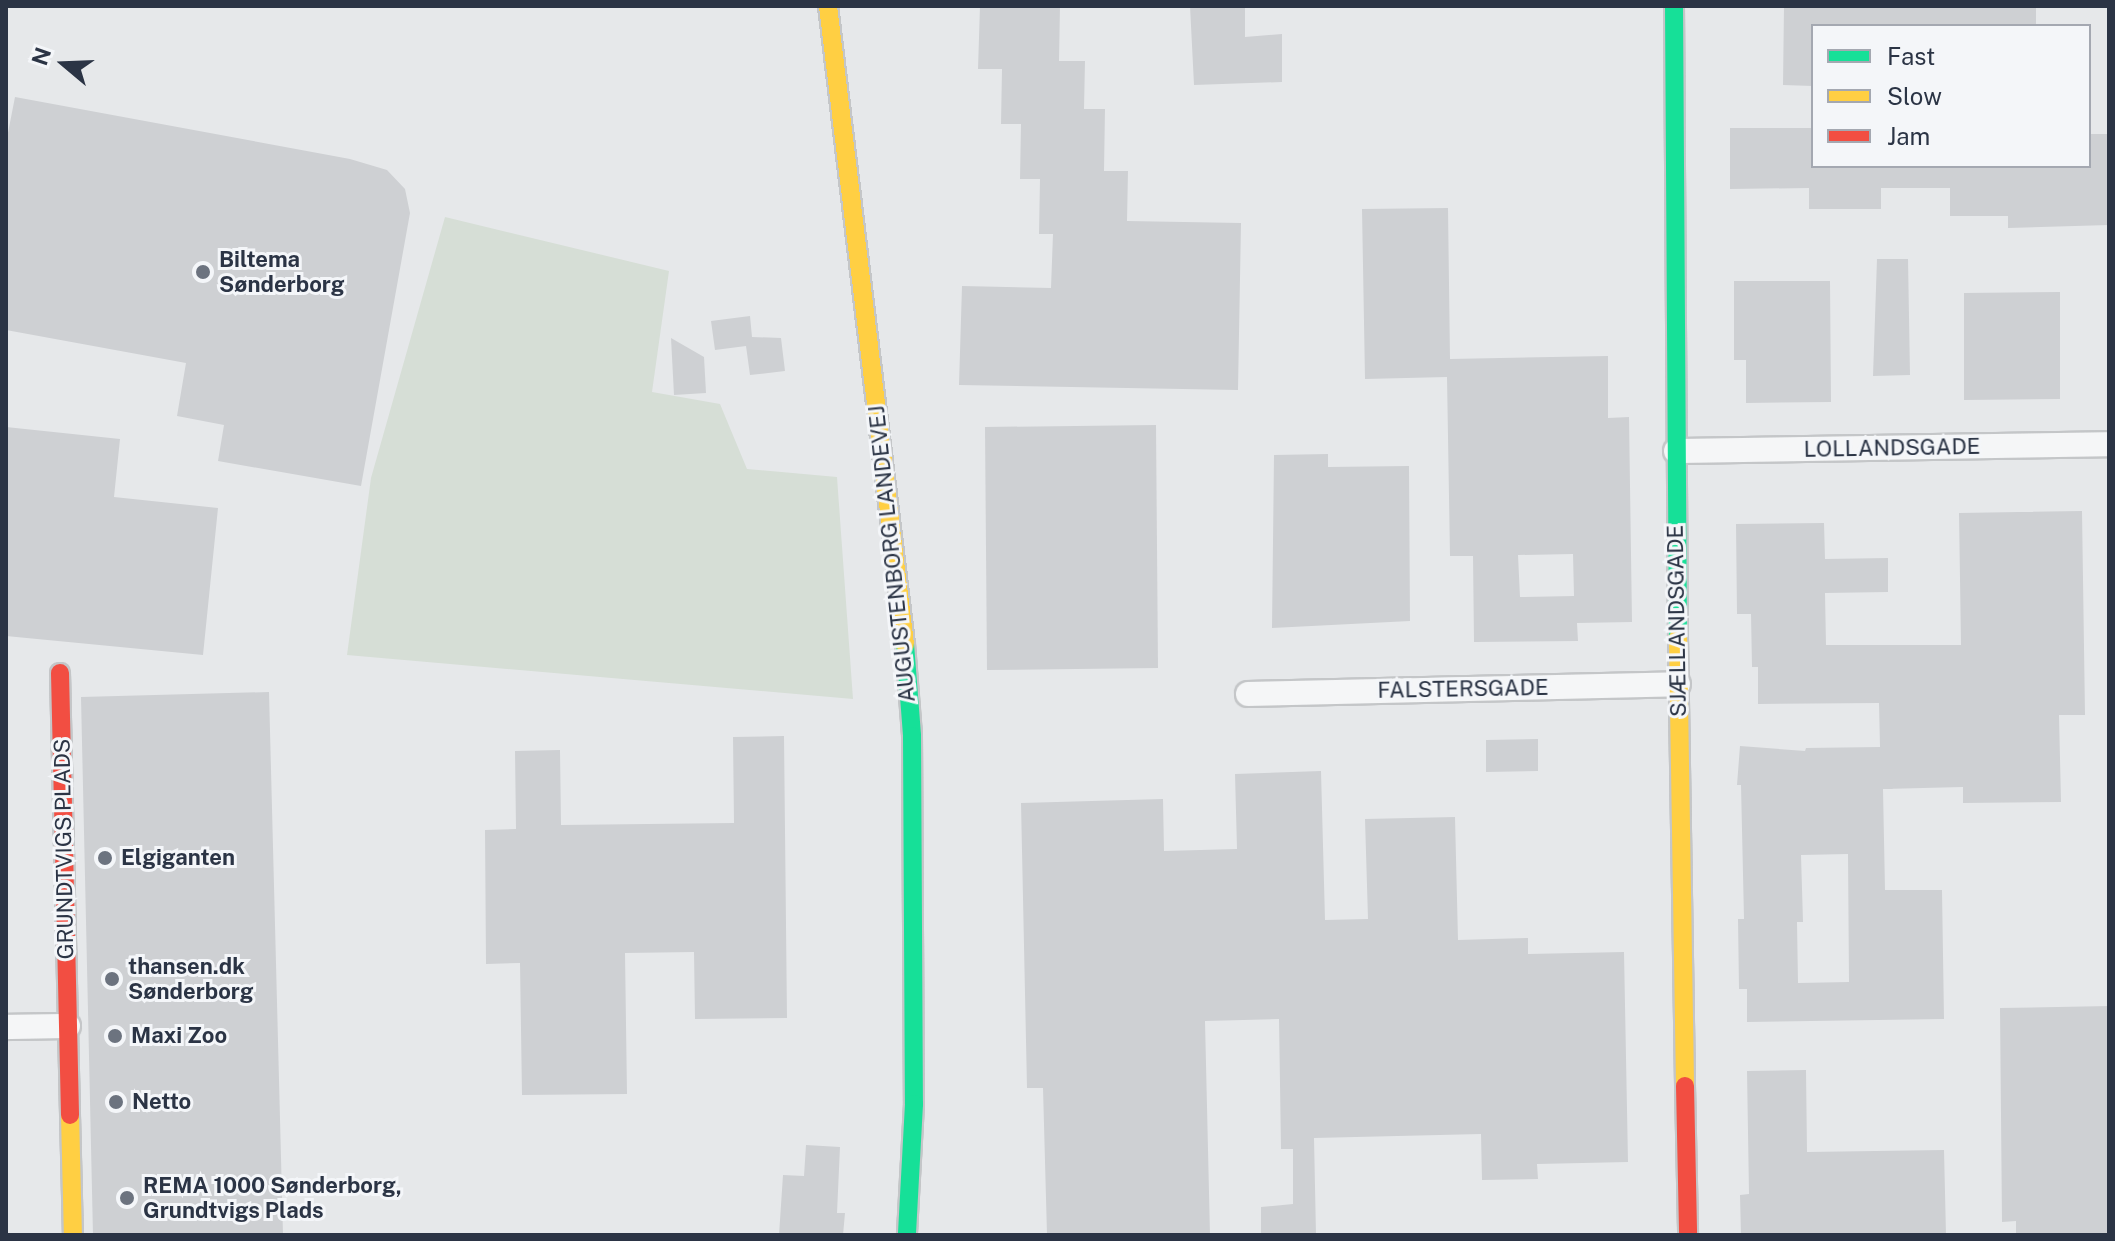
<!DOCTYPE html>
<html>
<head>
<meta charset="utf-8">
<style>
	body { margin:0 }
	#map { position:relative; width:2115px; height:1241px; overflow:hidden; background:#e6e8ea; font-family:"Public Sans",sans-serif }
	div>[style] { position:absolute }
	.green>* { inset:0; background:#d6ded6 }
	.building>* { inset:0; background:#ced0d3 }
	.roads { filter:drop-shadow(2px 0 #c4c6c8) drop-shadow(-2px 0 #c4c6c8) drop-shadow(0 2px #c4c6c8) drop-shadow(0 -2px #c4c6c8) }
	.street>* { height:24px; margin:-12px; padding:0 12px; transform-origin:12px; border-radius:12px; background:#f5f6f7 }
	.fast>* { height:18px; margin:-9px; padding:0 9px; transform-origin:9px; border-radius:9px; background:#16e098 }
	.slow>* { height:18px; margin:-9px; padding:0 9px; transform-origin:9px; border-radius:9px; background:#ffcf43 }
	.jam>* { height:18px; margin:-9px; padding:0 9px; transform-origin:9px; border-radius:9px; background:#f24e42 }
	.dots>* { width:22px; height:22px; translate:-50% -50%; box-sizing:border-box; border:4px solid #f4f6f9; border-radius:50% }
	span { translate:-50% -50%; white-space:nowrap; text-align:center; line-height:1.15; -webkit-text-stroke:6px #f4f6f9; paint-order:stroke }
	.poi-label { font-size:22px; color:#2b3445; font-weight:700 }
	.left { translate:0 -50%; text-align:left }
	.street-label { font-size:22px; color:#2b3445 }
	.frame { position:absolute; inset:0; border:8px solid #2b3445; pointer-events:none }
	.legend { position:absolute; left:1811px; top:24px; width:280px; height:144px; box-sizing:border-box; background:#f4f6f9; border:2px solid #a4a8b1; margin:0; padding:10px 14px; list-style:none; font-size:24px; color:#2b3445 }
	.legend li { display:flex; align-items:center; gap:16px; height:40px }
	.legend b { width:40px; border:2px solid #a4a8b1 }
	.north { position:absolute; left:24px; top:24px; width:80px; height:80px; -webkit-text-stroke:6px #f4f6f9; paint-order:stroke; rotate:289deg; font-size:22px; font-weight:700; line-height:32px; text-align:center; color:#2b3445 }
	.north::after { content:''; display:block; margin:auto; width:28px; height:36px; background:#2b3445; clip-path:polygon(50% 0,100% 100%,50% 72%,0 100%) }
</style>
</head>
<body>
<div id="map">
	<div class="green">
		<div style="clip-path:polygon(445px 217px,669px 271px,652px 392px,720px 404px,747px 469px,837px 477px,853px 699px,347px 655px,371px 478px)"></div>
	</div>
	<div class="building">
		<div style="clip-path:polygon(980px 6px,1060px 6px,1059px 61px,1085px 61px,1084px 109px,1105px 109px,1104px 171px,1128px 171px,1127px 221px,1241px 223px,1238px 390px,959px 385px,962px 286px,1051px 288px,1053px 234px,1039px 234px,1040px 179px,1020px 179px,1021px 124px,1001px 124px,1002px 69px,978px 69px)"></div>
		<div style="clip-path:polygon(1190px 6px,1245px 6px,1245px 37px,1282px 34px,1282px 82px,1194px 85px)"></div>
		<div style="clip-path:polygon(1784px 6px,2036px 6px,2036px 26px,1813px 26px,1813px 86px,1783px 85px)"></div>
		<div style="clip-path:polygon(15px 97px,350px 159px,387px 170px,405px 189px,410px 213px,361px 486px,218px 461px,224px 425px,177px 416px,186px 363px,6px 330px,6px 143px)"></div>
		<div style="clip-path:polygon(1730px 128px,1813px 128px,1813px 166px,2089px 166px,2089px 134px,2109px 134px,2109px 225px,2008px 228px,2008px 216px,1950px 216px,1950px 188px,1881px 188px,1881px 209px,1809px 209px,1809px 188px,1730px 189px)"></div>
		<div style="clip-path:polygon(evenodd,1448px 208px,1450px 359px,1608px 356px,1608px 418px,1629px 417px,1632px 622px,1577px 623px,1578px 641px,1474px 642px,1473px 556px,1450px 556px,1447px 377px,1365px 379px,1362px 209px,1448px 208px,1573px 554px,1574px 596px,1520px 597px,1518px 555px,1573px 554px)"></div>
		<div style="clip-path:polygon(1877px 259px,1908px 259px,1910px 375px,1873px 376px)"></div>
		<div style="clip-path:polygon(1734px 281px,1830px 281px,1831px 402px,1746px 403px,1746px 360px,1734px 360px)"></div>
		<div style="clip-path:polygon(2060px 292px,2060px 399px,1964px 400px,1964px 293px)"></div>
		<div style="clip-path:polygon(750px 316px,752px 337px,781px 338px,785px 371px,750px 375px,746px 346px,715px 350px,711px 321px)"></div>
		<div style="clip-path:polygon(671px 338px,704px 357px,706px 393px,674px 395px)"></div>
		<div style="clip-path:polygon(1156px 425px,1158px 668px,987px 670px,985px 427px)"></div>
		<div style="clip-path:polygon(6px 427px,120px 439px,114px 497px,218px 508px,203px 655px,6px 636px)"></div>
		<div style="clip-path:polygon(1328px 454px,1328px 467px,1409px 466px,1410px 621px,1272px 628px,1274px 455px)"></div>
		<div style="clip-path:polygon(evenodd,2082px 511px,2085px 715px,2059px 715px,2061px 802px,1963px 803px,1963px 787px,1883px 789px,1885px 890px,1942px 890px,1944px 1019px,1747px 1022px,1747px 989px,1739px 989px,1738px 919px,1744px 919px,1741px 785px,1737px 785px,1740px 746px,1805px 751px,1806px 748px,1880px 747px,1879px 703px,1758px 704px,1758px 667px,1752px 667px,1751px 614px,1737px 614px,1736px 524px,1824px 523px,1825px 559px,1888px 558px,1888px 592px,1825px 593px,1826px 645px,1961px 645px,1959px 513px,2082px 511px,1848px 854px,1849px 982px,1798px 983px,1797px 922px,1803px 922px,1801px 855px,1848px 854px)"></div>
		<div style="clip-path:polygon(269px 692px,283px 1235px,93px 1235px,81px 697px)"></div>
		<div style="clip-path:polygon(784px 736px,787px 1018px,695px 1019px,694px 952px,625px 953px,627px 1094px,522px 1095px,520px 963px,486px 964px,485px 830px,516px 829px,515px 751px,560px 750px,561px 825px,734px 823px,733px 737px)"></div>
		<div style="clip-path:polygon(1538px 739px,1538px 771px,1486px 772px,1486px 740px)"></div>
		<div style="clip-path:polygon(1321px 771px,1325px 920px,1368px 919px,1365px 819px,1455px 817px,1458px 940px,1528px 938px,1528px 954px,1624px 952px,1628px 1162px,1537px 1164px,1538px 1179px,1482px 1180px,1481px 1134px,1314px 1138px,1316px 1235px,1261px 1235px,1261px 1207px,1293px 1204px,1293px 1149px,1281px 1149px,1279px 1019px,1205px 1021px,1210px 1235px,1047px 1235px,1043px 1088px,1027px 1088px,1021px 803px,1163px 799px,1164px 851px,1237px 849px,1235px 774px)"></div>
		<div style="clip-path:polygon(2109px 1006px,2109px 1235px,2016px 1235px,2016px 1221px,2002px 1222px,2000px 1008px)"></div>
		<div style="clip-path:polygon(1806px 1070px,1807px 1152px,1944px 1150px,1946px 1235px,1741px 1235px,1740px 1195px,1749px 1194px,1747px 1071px)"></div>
		<div style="clip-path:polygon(806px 1145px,840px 1147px,837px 1213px,845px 1213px,843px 1235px,779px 1235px,783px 1175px,804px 1176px)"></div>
	</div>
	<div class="roads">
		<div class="street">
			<div style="left:1676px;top:451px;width:433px;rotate:-0.9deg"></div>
			<div style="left:1248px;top:694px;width:430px;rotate:-1.3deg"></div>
			<div style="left:6px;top:1027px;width:62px;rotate:-0.9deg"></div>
		</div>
		<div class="fast">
			<div style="left:1674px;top:6px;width:632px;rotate:89.64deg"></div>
			<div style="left:905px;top:644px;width:92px;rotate:85.6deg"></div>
			<div style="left:912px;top:736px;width:368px;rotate:89.7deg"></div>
			<div style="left:914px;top:1104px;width:131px;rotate:93.1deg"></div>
		</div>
		<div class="slow">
			<div style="left:828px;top:6px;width:643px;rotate:83.12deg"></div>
			<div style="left:1678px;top:638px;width:448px;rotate:89.1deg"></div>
			<div style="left:70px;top:1115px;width:120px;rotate:88.6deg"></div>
		</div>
		<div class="jam">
			<div style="left:60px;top:673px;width:442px;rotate:88.7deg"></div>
			<div style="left:1685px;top:1086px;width:149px;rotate:88.8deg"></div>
		</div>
	</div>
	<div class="dots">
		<div style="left:203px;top:272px;background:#6c737f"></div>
		<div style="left:105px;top:858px;background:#6c737f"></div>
		<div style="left:112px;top:979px;background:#6c737f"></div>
		<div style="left:115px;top:1036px;background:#6c737f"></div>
		<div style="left:116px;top:1102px;background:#6c737f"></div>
		<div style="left:127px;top:1198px;background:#6c737f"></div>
	</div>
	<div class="poi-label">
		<span class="left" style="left:219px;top:272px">Biltema<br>Sønderborg</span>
		<span class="left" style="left:121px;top:858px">Elgiganten</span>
		<span class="left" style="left:128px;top:979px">thansen.dk<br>Sønderborg</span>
		<span class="left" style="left:131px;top:1036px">Maxi Zoo</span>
		<span class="left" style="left:132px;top:1102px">Netto</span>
		<span class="left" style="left:143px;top:1198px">REMA 1000 Sønderborg,<br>Grundtvigs Plads</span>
	</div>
	<div class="street-label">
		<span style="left:1892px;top:448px;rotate:-1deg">LOLLANDSGADE</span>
		<span style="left:892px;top:554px;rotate:-96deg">AUGUSTENBORG LANDEVEJ</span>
		<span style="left:1677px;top:621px;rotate:-91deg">SJÆLLANDSGADE</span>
		<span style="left:1463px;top:689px;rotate:-1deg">FALSTERSGADE</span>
		<span style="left:64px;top:849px;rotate:-91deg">GRUNDTVIGS PLADS</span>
	</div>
	<div class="frame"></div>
	<ul class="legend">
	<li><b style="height:10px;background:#16e098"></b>Fast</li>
	<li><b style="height:10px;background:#ffcf43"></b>Slow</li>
	<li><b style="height:10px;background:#f24e42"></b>Jam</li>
	</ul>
	<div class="north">N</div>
</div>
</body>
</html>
